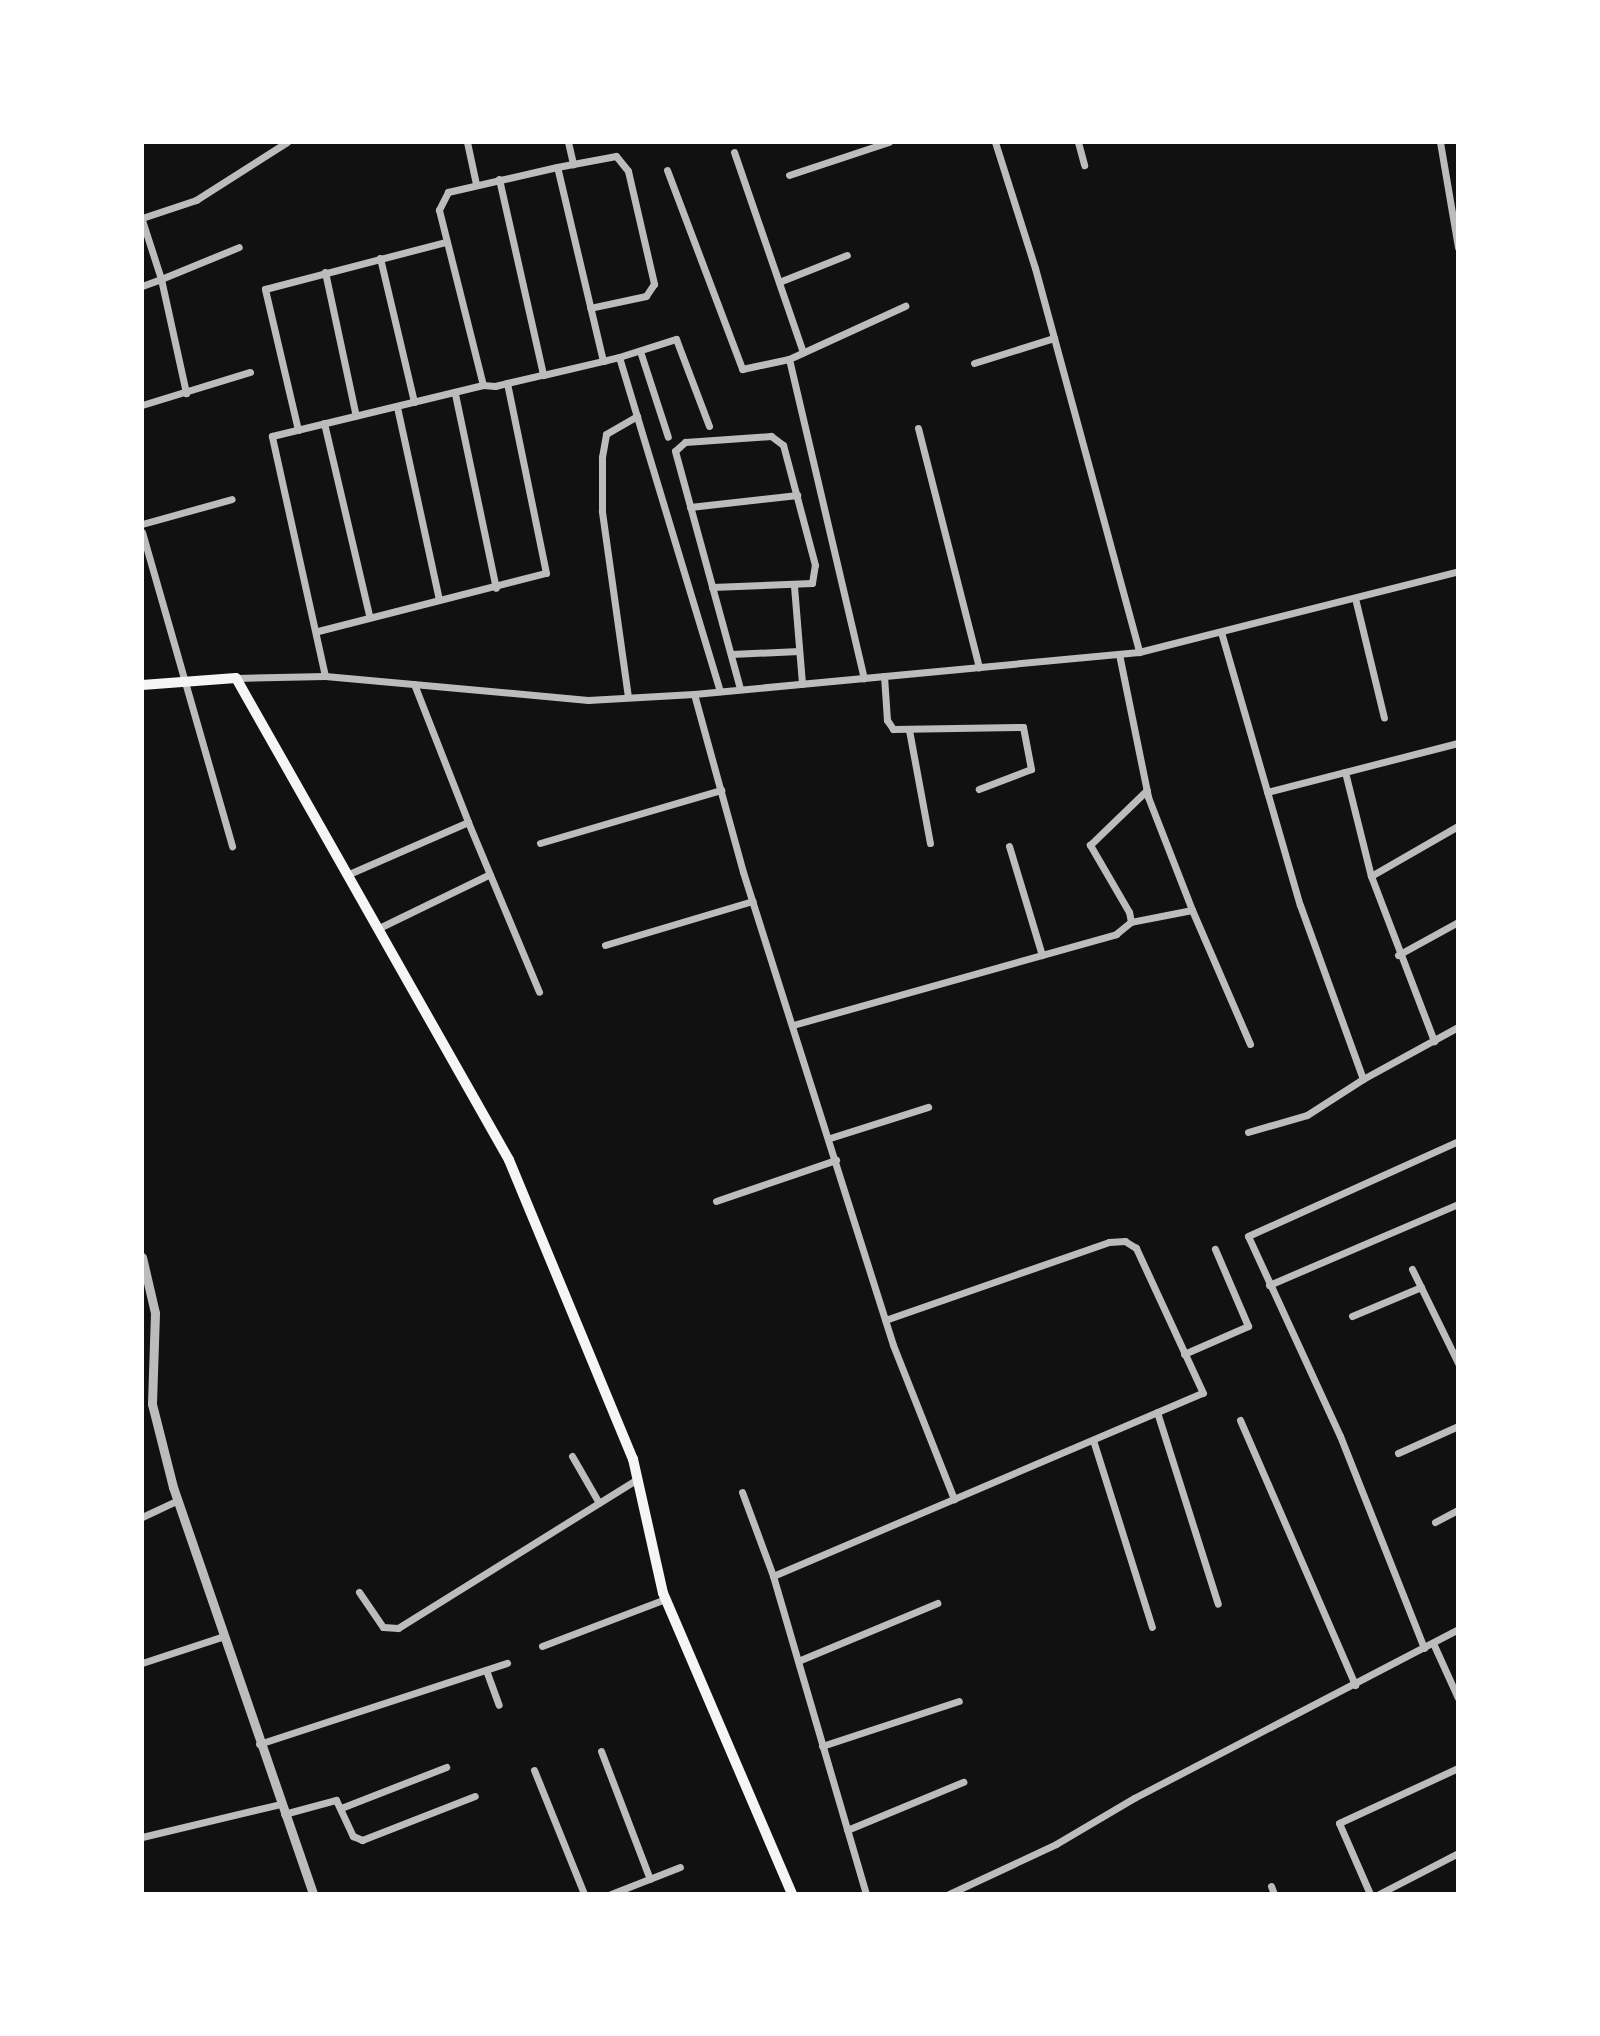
<!DOCTYPE html>
<html>
<head>
<meta charset="utf-8">
<style>
	body { margin:0 }
	#map { position:relative; width:1600px; height:2036px; overflow:hidden; background:#111; font-family:"Exo 2",sans-serif }
	div>[style] { position:absolute }
	.minor>* { height:7px; margin:-3.5px; padding:0 3.5px; transform-origin:3.5px; border-radius:3.5px; background:#bcbcbc }
	.tertiary>* { height:9px; margin:-4.5px; padding:0 4.5px; transform-origin:4.5px; border-radius:4.5px; background:#bcbcbc }
	.secondary>* { height:10px; margin:-5px; padding:0 5px; transform-origin:5px; border-radius:5px; background:#f5f5f5 }
	span { translate:-50% -50%; white-space:nowrap; text-align:center; line-height:1.15; -webkit-text-stroke:5px #fff; paint-order:stroke }
	.frame { position:absolute; inset:0; border:144px solid #fff; pointer-events:none }
</style>
</head>
<body>
<div id="map">
	<div class="minor">
		<div style="left:467px;top:142px;width:43px;rotate:77.9deg"></div>
		<div style="left:568px;top:142px;width:23px;rotate:77deg"></div>
		<div style="left:995px;top:142px;width:132px;rotate:72.4deg"></div>
		<div style="left:1035px;top:268px;width:398px;rotate:74.8deg"></div>
		<div style="left:1078px;top:142px;width:24px;rotate:75deg"></div>
		<div style="left:1440px;top:142px;width:107px;rotate:80.3deg"></div>
		<div style="left:734px;top:152px;width:212px;rotate:71deg"></div>
		<div style="left:557px;top:167px;width:60px;rotate:-10.6deg"></div>
		<div style="left:616px;top:156px;width:19px;rotate:51deg"></div>
		<div style="left:628px;top:171px;width:116px;rotate:77deg"></div>
		<div style="left:654px;top:284px;width:14px;rotate:124deg"></div>
		<div style="left:646px;top:296px;width:57px;rotate:167.9deg"></div>
		<div style="left:667px;top:170px;width:213px;rotate:69.3deg"></div>
		<div style="left:742px;top:369px;width:48px;rotate:-12deg"></div>
		<div style="left:789px;top:359px;width:128px;rotate:-24.6deg"></div>
		<div style="left:789px;top:175px;width:105px;rotate:-18.3deg"></div>
		<div style="left:499px;top:179px;width:201px;rotate:77.3deg"></div>
		<div style="left:142px;top:218px;width:57px;rotate:-18.4deg"></div>
		<div style="left:196px;top:200px;width:108px;rotate:-32.5deg"></div>
		<div style="left:142px;top:220px;width:62px;rotate:72.1deg"></div>
		<div style="left:161px;top:279px;width:84px;rotate:-22.3deg"></div>
		<div style="left:380px;top:258px;width:148px;rotate:76.7deg"></div>
		<div style="left:325px;top:272px;width:147px;rotate:77.9deg"></div>
		<div style="left:779px;top:282px;width:73px;rotate:-21.7deg"></div>
		<div style="left:142px;top:286px;width:20px;rotate:-20deg"></div>
		<div style="left:161px;top:279px;width:117px;rotate:77.6deg"></div>
		<div style="left:640px;top:351px;width:90px;rotate:72deg"></div>
		<div style="left:619px;top:357px;width:60px;rotate:-17.5deg"></div>
		<div style="left:676px;top:339px;width:93px;rotate:69.2deg"></div>
		<div style="left:789px;top:359px;width:328px;rotate:76.8deg"></div>
		<div style="left:603px;top:361px;width:199px;rotate:-103.3deg"></div>
		<div style="left:557px;top:167px;width:112px;rotate:167.1deg"></div>
		<div style="left:448px;top:192px;width:20px;rotate:117deg"></div>
		<div style="left:439px;top:210px;width:180px;rotate:75.9deg"></div>
		<div style="left:483px;top:385px;width:12px;rotate:5deg"></div>
		<div style="left:495px;top:386px;width:12px;rotate:-14deg"></div>
		<div style="left:507px;top:383px;width:37px;rotate:-13deg"></div>
		<div style="left:543px;top:375px;width:62px;rotate:-13.1deg"></div>
		<div style="left:603px;top:361px;width:16px;rotate:-14deg"></div>
		<div style="left:619px;top:357px;width:349px;rotate:73.2deg"></div>
		<div style="left:974px;top:363px;width:84px;rotate:-17.4deg"></div>
		<div style="left:455px;top:394px;width:198px;rotate:78.1deg"></div>
		<div style="left:142px;top:405px;width:113px;rotate:-17deg"></div>
		<div style="left:397px;top:407px;width:197px;rotate:77.7deg"></div>
		<div style="left:324px;top:423px;width:197px;rotate:76.8deg"></div>
		<div style="left:918px;top:428px;width:247px;rotate:75.7deg"></div>
		<div style="left:298px;top:430px;width:145px;rotate:-103.2deg"></div>
		<div style="left:265px;top:289px;width:187px;rotate:-14.6deg"></div>
		<div style="left:690px;top:507px;width:108px;rotate:-6.4deg"></div>
		<div style="left:142px;top:524px;width:93px;rotate:-15.5deg"></div>
		<div style="left:142px;top:532px;width:327px;rotate:74deg"></div>
		<div style="left:794px;top:586px;width:98px;rotate:85.3deg"></div>
		<div style="left:712px;top:587px;width:100px;rotate:-2.3deg"></div>
		<div style="left:812px;top:583px;width:18px;rotate:-81deg"></div>
		<div style="left:815px;top:565px;width:124px;rotate:-104.9deg"></div>
		<div style="left:783px;top:445px;width:15px;rotate:-143deg"></div>
		<div style="left:771px;top:436px;width:86px;rotate:176deg"></div>
		<div style="left:685px;top:442px;width:13px;rotate:138deg"></div>
		<div style="left:675px;top:451px;width:247px;rotate:74.7deg"></div>
		<div style="left:1355px;top:598px;width:123px;rotate:76.4deg"></div>
		<div style="left:318px;top:631px;width:235px;rotate:-14.3deg"></div>
		<div style="left:546px;top:573px;width:194px;rotate:-101.6deg"></div>
		<div style="left:1221px;top:632px;width:284px;rotate:73.9deg"></div>
		<div style="left:1300px;top:905px;width:185px;rotate:70.1deg"></div>
		<div style="left:1363px;top:1079px;width:108px;rotate:-28.7deg"></div>
		<div style="left:731px;top:654px;width:68px;rotate:-2.5deg"></div>
		<div style="left:1119px;top:654px;width:146px;rotate:78.5deg"></div>
		<div style="left:1148px;top:797px;width:121px;rotate:68.7deg"></div>
		<div style="left:1192px;top:910px;width:62px;rotate:168.9deg"></div>
		<div style="left:325px;top:676px;width:246px;rotate:-102.5deg"></div>
		<div style="left:272px;top:436px;width:217px;rotate:-13.6deg"></div>
		<div style="left:884px;top:676px;width:44px;rotate:86.1deg"></div>
		<div style="left:887px;top:720px;width:11px;rotate:56deg"></div>
		<div style="left:893px;top:729px;width:130px;rotate:-0.9deg"></div>
		<div style="left:1023px;top:727px;width:43px;rotate:79.2deg"></div>
		<div style="left:1031px;top:769px;width:56px;rotate:159deg"></div>
		<div style="left:236px;top:678px;width:89px;rotate:-1.3deg"></div>
		<div style="left:325px;top:676px;width:264px;rotate:5.2deg"></div>
		<div style="left:588px;top:700px;width:106px;rotate:-3.2deg"></div>
		<div style="left:694px;top:694px;width:447px;rotate:-5.4deg"></div>
		<div style="left:1139px;top:652px;width:329px;rotate:-14.2deg"></div>
		<div style="left:414px;top:684px;width:148px;rotate:68.6deg"></div>
		<div style="left:694px;top:694px;width:185px;rotate:74.6deg"></div>
		<div style="left:743px;top:872px;width:496px;rotate:72.4deg"></div>
		<div style="left:893px;top:1345px;width:166px;rotate:68.4deg"></div>
		<div style="left:628px;top:697px;width:188px;rotate:-98deg"></div>
		<div style="left:602px;top:511px;width:54px;rotate:-90deg"></div>
		<div style="left:602px;top:457px;width:23px;rotate:-80deg"></div>
		<div style="left:606px;top:434px;width:36px;rotate:-30deg"></div>
		<div style="left:909px;top:730px;width:115px;rotate:79.5deg"></div>
		<div style="left:1345px;top:772px;width:107px;rotate:76deg"></div>
		<div style="left:1371px;top:876px;width:177px;rotate:69.1deg"></div>
		<div style="left:1267px;top:792px;width:197px;rotate:-14.4deg"></div>
		<div style="left:540px;top:843px;width:189px;rotate:-16.3deg"></div>
		<div style="left:1009px;top:846px;width:114px;rotate:73.2deg"></div>
		<div style="left:349px;top:874px;width:130px;rotate:-23.6deg"></div>
		<div style="left:468px;top:822px;width:184px;rotate:67.3deg"></div>
		<div style="left:1371px;top:876px;width:100px;rotate:-29.9deg"></div>
		<div style="left:1192px;top:910px;width:146px;rotate:66.6deg"></div>
		<div style="left:379px;top:928px;width:123px;rotate:-25.9deg"></div>
		<div style="left:605px;top:945px;width:154px;rotate:-16.6deg"></div>
		<div style="left:1398px;top:955px;width:68px;rotate:-28.8deg"></div>
		<div style="left:793px;top:1025px;width:336px;rotate:-15.7deg"></div>
		<div style="left:1116px;top:934px;width:19px;rotate:-39deg"></div>
		<div style="left:1131px;top:922px;width:10px;rotate:-101deg"></div>
		<div style="left:1129px;top:912px;width:78px;rotate:-120.2deg"></div>
		<div style="left:1090px;top:845px;width:79px;rotate:-44deg"></div>
		<div style="left:1248px;top:1132px;width:61px;rotate:-16.1deg"></div>
		<div style="left:1307px;top:1115px;width:67px;rotate:-32.7deg"></div>
		<div style="left:830px;top:1138px;width:103px;rotate:-17.6deg"></div>
		<div style="left:716px;top:1201px;width:127px;rotate:-18.9deg"></div>
		<div style="left:1412px;top:1269px;width:105px;rotate:63.9deg"></div>
		<div style="left:1269px;top:1285px;width:206px;rotate:-23.2deg"></div>
		<div style="left:1352px;top:1316px;width:75px;rotate:-22.8deg"></div>
		<div style="left:1184px;top:1354px;width:70px;rotate:-23.6deg"></div>
		<div style="left:1248px;top:1326px;width:84px;rotate:-113.2deg"></div>
		<div style="left:1157px;top:1412px;width:201px;rotate:72.4deg"></div>
		<div style="left:1240px;top:1420px;width:289px;rotate:66.5deg"></div>
		<div style="left:1093px;top:1440px;width:196px;rotate:72.5deg"></div>
		<div style="left:1398px;top:1453px;width:66px;rotate:-24.2deg"></div>
		<div style="left:572px;top:1456px;width:54px;rotate:60.1deg"></div>
		<div style="left:742px;top:1492px;width:90px;rotate:69.7deg"></div>
		<div style="left:142px;top:1517px;width:38px;rotate:-25deg"></div>
		<div style="left:1435px;top:1522px;width:26px;rotate:-28deg"></div>
		<div style="left:359px;top:1592px;width:42px;rotate:55.6deg"></div>
		<div style="left:383px;top:1627px;width:15px;rotate:4deg"></div>
		<div style="left:398px;top:1628px;width:282px;rotate:-31.9deg"></div>
		<div style="left:1433px;top:1643px;width:60px;rotate:65.6deg"></div>
		<div style="left:542px;top:1646px;width:132px;rotate:-20.9deg"></div>
		<div style="left:1424px;top:1648px;width:228px;rotate:-111.6deg"></div>
		<div style="left:1340px;top:1436px;width:220px;rotate:-114.7deg"></div>
		<div style="left:1248px;top:1236px;width:230px;rotate:-24.3deg"></div>
		<div style="left:798px;top:1661px;width:151px;rotate:-22.6deg"></div>
		<div style="left:142px;top:1663px;width:83px;rotate:-18.2deg"></div>
		<div style="left:486px;top:1670px;width:37px;rotate:70deg"></div>
		<div style="left:259px;top:1744px;width:261px;rotate:-18.1deg"></div>
		<div style="left:822px;top:1746px;width:144px;rotate:-18.2deg"></div>
		<div style="left:601px;top:1751px;width:137px;rotate:69.1deg"></div>
		<div style="left:534px;top:1770px;width:134px;rotate:68deg"></div>
		<div style="left:341px;top:1808px;width:113px;rotate:-21.3deg"></div>
		<div style="left:284px;top:1814px;width:54px;rotate:-15.1deg"></div>
		<div style="left:336px;top:1800px;width:40px;rotate:65deg"></div>
		<div style="left:353px;top:1836px;width:10px;rotate:24deg"></div>
		<div style="left:362px;top:1840px;width:121px;rotate:-21.3deg"></div>
		<div style="left:847px;top:1830px;width:126px;rotate:-22.5deg"></div>
		<div style="left:142px;top:1837px;width:143px;rotate:-13.4deg"></div>
		<div style="left:1271px;top:1886px;width:9px;rotate:69deg"></div>
		<div style="left:611px;top:1894px;width:74px;rotate:-21.4deg"></div>
		<div style="left:866px;top:1894px;width:331px;rotate:-106.3deg"></div>
		<div style="left:773px;top:1576px;width:467px;rotate:-23.1deg"></div>
		<div style="left:1203px;top:1393px;width:160px;rotate:-114.8deg"></div>
		<div style="left:1136px;top:1248px;width:13px;rotate:-148deg"></div>
		<div style="left:1125px;top:1241px;width:16px;rotate:176deg"></div>
		<div style="left:1109px;top:1242px;width:237px;rotate:160.8deg"></div>
		<div style="left:949px;top:1894px;width:118px;rotate:-25deg"></div>
		<div style="left:1056px;top:1844px;width:91px;rotate:-30.5deg"></div>
		<div style="left:1134px;top:1798px;width:365px;rotate:-27.5deg"></div>
		<div style="left:1370px;top:1894px;width:77px;rotate:-113.6deg"></div>
		<div style="left:1339px;top:1823px;width:131px;rotate:-24.8deg"></div>
		<div style="left:1379px;top:1894px;width:89px;rotate:-27.4deg"></div>
	</div>
	<div class="tertiary">
		<div style="left:142px;top:1257px;width:57px;rotate:76.9deg"></div>
		<div style="left:155px;top:1313px;width:91px;rotate:91.9deg"></div>
		<div style="left:152px;top:1404px;width:86px;rotate:75.8deg"></div>
		<div style="left:173px;top:1487px;width:430px;rotate:71deg"></div>
	</div>
	<div class="secondary">
		<div style="left:142px;top:685px;width:94px;rotate:-4.3deg"></div>
		<div style="left:236px;top:678px;width:554px;rotate:60.47deg"></div>
		<div style="left:509px;top:1160px;width:324px;rotate:67.5deg"></div>
		<div style="left:633px;top:1459px;width:137px;rotate:77.4deg"></div>
		<div style="left:663px;top:1593px;width:327px;rotate:66.8deg"></div>
	</div>
	<div class="frame"></div>
</div>
</body>
</html>
